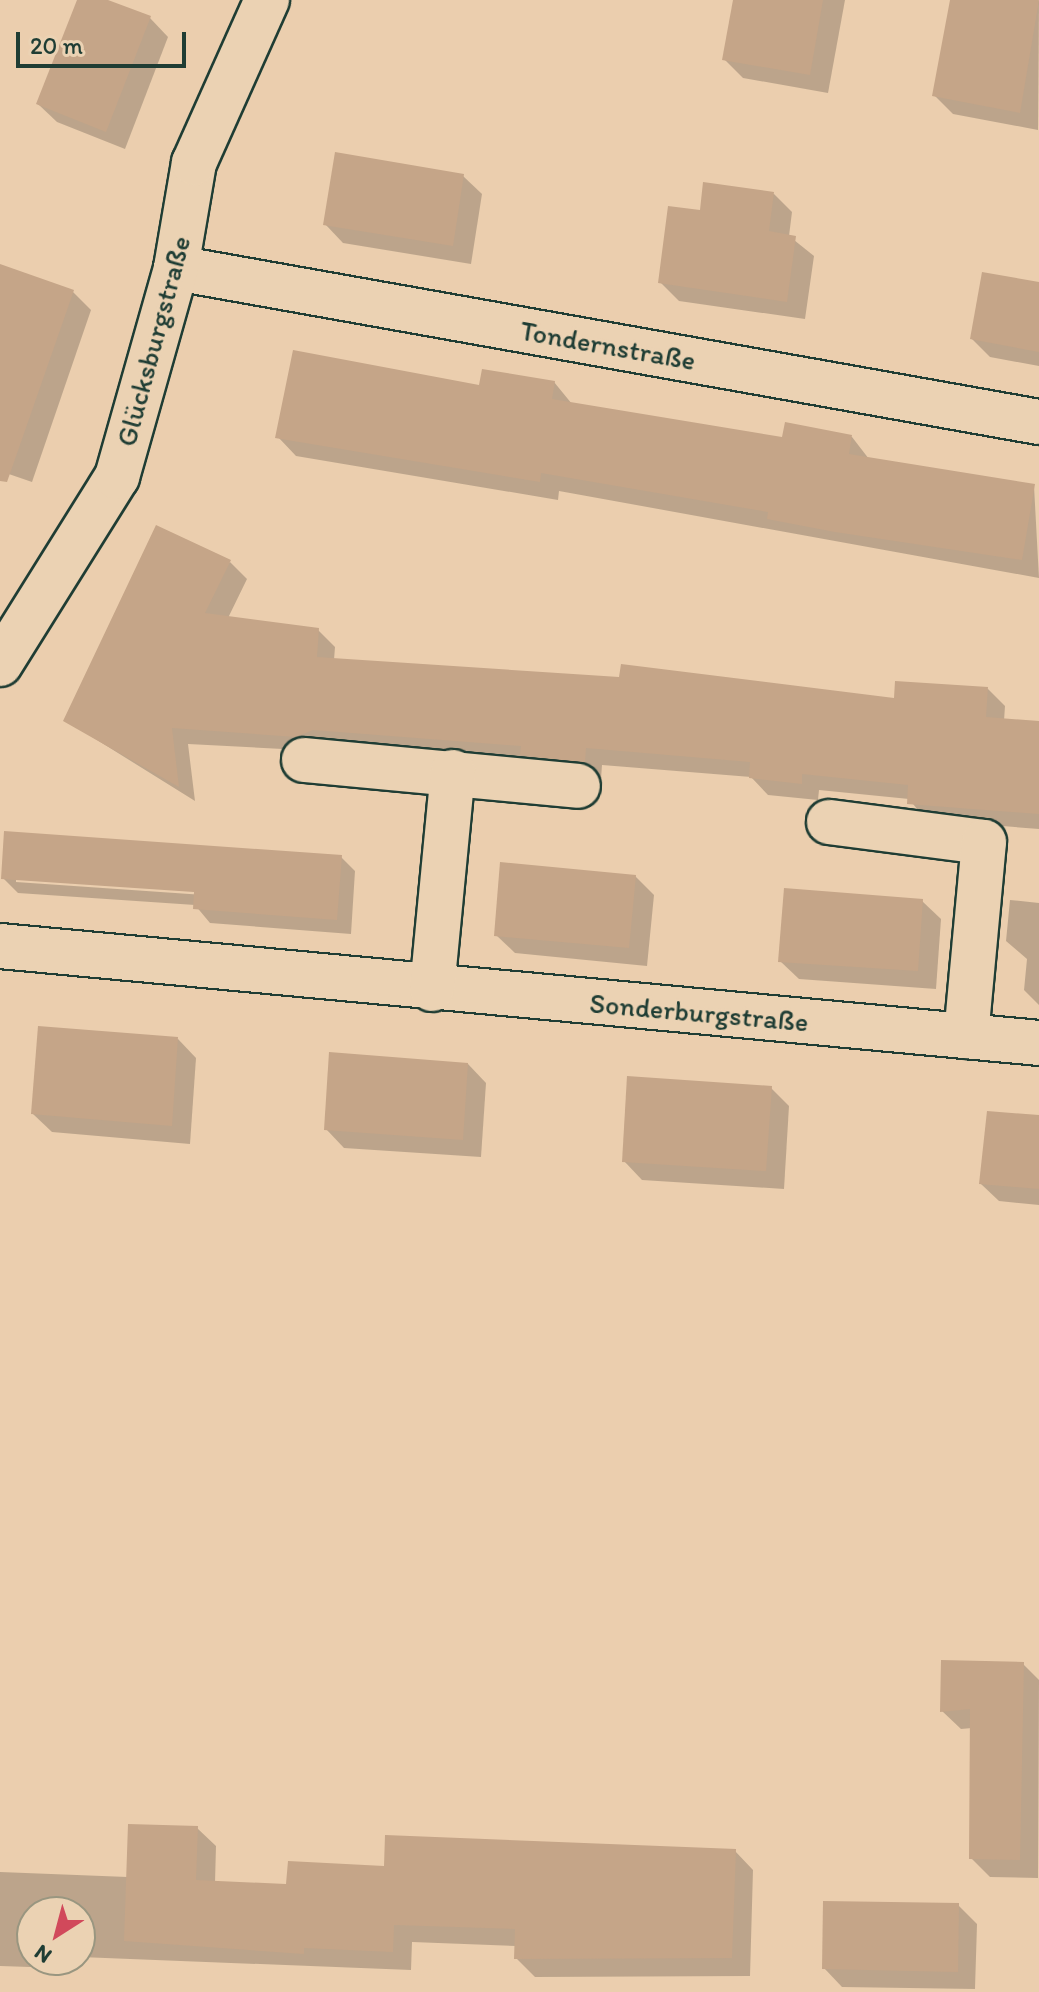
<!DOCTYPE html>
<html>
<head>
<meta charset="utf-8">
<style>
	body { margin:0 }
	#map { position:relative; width:1039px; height:1992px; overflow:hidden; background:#ebceae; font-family:Itim,sans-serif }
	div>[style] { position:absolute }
	.shadow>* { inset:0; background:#0003 }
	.building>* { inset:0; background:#c5a588 }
	.roads { filter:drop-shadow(2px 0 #1f3d34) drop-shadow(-2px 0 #1f3d34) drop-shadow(0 2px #1f3d34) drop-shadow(0 -2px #1f3d34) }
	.street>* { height:44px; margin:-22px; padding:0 22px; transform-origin:22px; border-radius:22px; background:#ebd2b3 }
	span { translate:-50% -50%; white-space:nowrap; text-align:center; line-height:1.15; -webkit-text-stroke:6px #ebd2b3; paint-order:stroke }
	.street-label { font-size:28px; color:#1f3d34 }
	.north { position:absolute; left:16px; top:1896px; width:80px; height:80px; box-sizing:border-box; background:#ebd2b3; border:2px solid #999680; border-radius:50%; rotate:216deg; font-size:22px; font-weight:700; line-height:32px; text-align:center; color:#1f3d34 }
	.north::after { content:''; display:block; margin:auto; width:28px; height:36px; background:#d1495b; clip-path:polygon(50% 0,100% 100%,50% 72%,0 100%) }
	.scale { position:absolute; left:16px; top:32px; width:170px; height:36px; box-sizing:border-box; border:4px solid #1f3d34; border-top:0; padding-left:10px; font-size:24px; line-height:28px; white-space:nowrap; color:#1f3d34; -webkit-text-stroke:6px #ebd2b3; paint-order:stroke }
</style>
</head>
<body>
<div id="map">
	<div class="shadow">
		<div style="clip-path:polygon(79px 0,103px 0,150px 18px,168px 37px,125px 149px,57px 122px,38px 104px)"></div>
		<div style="clip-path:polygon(735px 0,845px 0,828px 93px,743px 78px,724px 59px)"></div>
		<div style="clip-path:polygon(952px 0,1039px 1px,1038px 130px,953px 114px,935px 96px)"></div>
		<div style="clip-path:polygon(463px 176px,482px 194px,471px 264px,343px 243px,325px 224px)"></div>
		<div style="clip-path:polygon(774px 194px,792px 212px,789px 236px,814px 256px,805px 319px,679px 301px,660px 282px,702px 213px)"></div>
		<div style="clip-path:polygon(0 266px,73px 292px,91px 310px,32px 482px,0 471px)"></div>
		<div style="clip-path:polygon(1039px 284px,1039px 366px,990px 357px,972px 339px)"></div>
		<div style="clip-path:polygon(554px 382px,572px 404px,784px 440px,852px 437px,869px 459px,1034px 486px,1039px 578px,559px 491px,558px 500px,296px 456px,278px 437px,481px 387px)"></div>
		<div style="clip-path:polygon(230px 562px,247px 579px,228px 618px,318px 630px,335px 647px,334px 660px,896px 700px,988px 689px,1005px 706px,1004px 721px,1039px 724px,1039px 829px,926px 820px,909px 799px,819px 790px,818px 800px,768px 795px,751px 777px,602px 765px,601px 779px,540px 772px,530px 762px,188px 744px,195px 801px,65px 720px)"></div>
		<div style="clip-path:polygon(evenodd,341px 857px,355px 871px,351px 934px,210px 923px,195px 905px,18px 893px,3px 878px,341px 857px,16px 878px,204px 891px,204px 895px,16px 882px,16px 878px)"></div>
		<div style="clip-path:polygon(635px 876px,654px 895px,647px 966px,515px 953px,496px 935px)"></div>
		<div style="clip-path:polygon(1010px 900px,1039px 903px,1039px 1005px,1024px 990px,1027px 959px,1006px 941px)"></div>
		<div style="clip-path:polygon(922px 901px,941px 919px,936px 989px,799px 979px,780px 961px)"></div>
		<div style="clip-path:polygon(178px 1039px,196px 1058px,190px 1144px,52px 1132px,33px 1114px)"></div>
		<div style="clip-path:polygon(468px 1064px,486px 1083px,481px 1157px,344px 1148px,326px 1129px)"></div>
		<div style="clip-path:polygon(771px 1088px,789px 1106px,784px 1189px,642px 1180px,624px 1161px)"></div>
		<div style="clip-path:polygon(1039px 1119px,1039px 1205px,999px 1201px,981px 1184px)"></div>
		<div style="clip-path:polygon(1023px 1664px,1039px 1680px,1038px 1878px,990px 1877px,971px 1858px,972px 1728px,961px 1729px,942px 1711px)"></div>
		<div style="clip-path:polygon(197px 1828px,216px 1846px,215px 1883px,288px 1886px,385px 1868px,735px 1851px,753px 1870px,750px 1976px,535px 1977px,516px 1958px,516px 1946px,412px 1942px,411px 1970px,80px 1957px,80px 1912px,32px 1912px,32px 1960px,61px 1960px,60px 1968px,0 1966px,0 1872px,128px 1877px)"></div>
		<div style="clip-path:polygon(958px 1905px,977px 1924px,975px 1989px,842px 1987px,824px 1968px)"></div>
	</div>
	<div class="building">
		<div style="clip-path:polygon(77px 0,108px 0,151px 16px,106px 132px,36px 104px)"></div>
		<div style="clip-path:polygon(733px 0,823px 0,810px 75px,722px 60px)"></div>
		<div style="clip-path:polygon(950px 0,1039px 0,1020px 113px,932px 96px)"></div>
		<div style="clip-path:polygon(335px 152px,464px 174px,453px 246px,323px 225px)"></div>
		<div style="clip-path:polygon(703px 182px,774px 192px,769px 231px,796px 236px,787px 302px,658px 283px,668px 206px,700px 210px)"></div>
		<div style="clip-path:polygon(0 264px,74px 290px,7px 482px,0 481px)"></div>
		<div style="clip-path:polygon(982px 272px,1039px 282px,1039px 352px,970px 339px)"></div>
		<div style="clip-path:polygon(293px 350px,479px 385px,482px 369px,555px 381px,552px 399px,782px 437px,785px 422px,852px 435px,849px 454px,1035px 484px,1022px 560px,835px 532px,767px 519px,768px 512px,541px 473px,540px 482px,275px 438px)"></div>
		<div style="clip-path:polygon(156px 525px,231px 560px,205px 613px,319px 628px,317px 657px,619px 677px,621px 664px,894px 698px,895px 681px,988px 687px,986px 717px,1039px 721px,1039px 814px,907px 804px,908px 785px,802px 774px,802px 784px,749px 778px,750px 762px,586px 748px,585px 763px,520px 755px,521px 746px,313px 730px,296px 737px,172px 728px,179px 787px,63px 721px)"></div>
		<div style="clip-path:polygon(4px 831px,342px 855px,337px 920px,193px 909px,194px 892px,1px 879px)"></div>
		<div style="clip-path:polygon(500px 862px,636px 875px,629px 948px,494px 936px)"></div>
		<div style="clip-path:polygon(784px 888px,923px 899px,918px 971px,778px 962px)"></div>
		<div style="clip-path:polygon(38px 1026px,178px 1037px,172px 1126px,31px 1114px)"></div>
		<div style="clip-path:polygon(329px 1052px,468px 1063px,463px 1140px,324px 1130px)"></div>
		<div style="clip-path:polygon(627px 1076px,772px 1086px,766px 1171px,622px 1162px)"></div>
		<div style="clip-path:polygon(987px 1111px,1039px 1115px,1039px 1189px,979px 1184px)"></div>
		<div style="clip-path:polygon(941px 1660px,1024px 1662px,1020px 1860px,969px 1859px,970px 1709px,940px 1712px)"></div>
		<div style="clip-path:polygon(128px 1824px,198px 1826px,196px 1880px,286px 1884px,288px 1861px,384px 1866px,385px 1835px,736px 1849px,732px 1958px,514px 1959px,515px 1929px,394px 1925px,393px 1952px,304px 1948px,304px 1954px,124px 1941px)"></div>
		<div style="clip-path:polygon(823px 1901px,959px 1903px,958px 1972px,822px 1969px)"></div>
	</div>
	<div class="roads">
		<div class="street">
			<div style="left:176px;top:268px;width:877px;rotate:10.12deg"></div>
			<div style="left:0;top:664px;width:221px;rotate:-58deg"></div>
			<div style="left:117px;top:477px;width:217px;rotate:-74.2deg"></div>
			<div style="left:176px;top:268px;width:107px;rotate:-80.3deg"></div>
			<div style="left:194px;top:163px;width:179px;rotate:-65.9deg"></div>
			<div style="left:304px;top:760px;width:275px;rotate:5.4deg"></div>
			<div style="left:829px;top:822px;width:156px;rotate:7.4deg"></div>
			<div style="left:984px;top:842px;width:195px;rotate:95.3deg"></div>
			<div style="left:0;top:946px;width:1044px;rotate:5.33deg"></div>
			<div style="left:432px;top:989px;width:218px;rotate:-84.5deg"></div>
		</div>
	</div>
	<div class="street-label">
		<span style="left:153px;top:341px;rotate:-75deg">Glücksburgstraße</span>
		<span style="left:608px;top:345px;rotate:10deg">Tondernstraße</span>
		<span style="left:699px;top:1012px;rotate:5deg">Sonderburgstraße</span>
	</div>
	<div class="north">N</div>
	<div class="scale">20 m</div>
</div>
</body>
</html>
